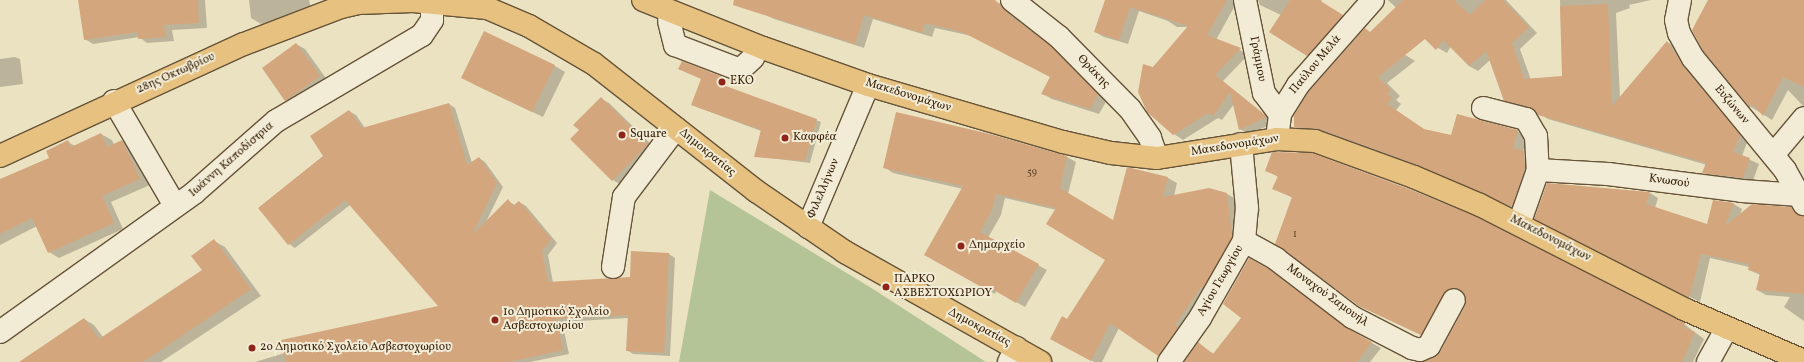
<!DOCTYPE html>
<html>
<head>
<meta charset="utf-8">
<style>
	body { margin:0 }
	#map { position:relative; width:1804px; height:362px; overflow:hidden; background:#ebe2c1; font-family:Vollkorn,serif }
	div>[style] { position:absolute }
	.green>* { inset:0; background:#b4c496 }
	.shadow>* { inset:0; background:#0003 }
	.building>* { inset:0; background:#d4a67e }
	.roads { filter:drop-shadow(1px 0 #665338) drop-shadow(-1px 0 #665338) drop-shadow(0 1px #665338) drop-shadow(0 -1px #665338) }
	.minor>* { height:22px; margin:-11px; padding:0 11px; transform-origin:11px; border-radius:11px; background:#f2ecd7 }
	.major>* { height:22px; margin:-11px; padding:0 11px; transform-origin:11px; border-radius:11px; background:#e6c180 }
	.dots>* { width:11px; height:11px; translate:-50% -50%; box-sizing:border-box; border:2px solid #f2ecd7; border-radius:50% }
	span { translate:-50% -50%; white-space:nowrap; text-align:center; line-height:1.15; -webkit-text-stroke:4px #f2ecd7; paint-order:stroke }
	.number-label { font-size:10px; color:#604427 }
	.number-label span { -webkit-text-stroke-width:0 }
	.street-label { font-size:12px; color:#3a230a }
	.poi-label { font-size:12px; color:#3a230a }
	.left { translate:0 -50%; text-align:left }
</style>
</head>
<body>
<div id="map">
	<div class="green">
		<div style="clip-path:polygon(710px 190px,873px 289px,986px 362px,679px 362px)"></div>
	</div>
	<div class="shadow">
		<div style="clip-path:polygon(0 0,0 59px,15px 57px,20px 59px,23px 84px,0 87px)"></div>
		<div style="clip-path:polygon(79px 0,205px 0,207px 28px,172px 30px,174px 41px,147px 43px,139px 37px,93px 44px,85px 39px)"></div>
		<div style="clip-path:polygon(249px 0,309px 0,311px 9px,261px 24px,251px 18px)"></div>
		<div style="clip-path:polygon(769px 0,993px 0,1010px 9px,1021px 23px,1060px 53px,1107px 100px,1099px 114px,1052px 99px,1043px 94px,1051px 77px,972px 36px,935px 28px,932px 37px,873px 19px,864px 48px,774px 19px,764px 14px)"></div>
		<div style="clip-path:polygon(1106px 0,1238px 0,1216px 40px,1249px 54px,1223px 81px,1275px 123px,1248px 134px,1240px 129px,1234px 104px,1222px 120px,1218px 118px,1183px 140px,1174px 134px,1188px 27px,1177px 27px,1168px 21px,1139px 11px,1128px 44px,1104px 37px,1095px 32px)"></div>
		<div style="clip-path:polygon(1258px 0,1322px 0,1321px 2px,1350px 20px,1314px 60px,1307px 55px,1281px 15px,1260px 5px)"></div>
		<div style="clip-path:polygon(1388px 0,1506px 0,1537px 33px,1520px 49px,1531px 80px,1563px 77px,1560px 0,1651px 0,1629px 5px,1630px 8px,1616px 13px,1620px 98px,1667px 42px,1676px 47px,1748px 140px,1742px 156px,1759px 164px,1752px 183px,1712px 178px,1704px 173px,1707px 165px,1548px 119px,1535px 110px,1514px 105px,1505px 100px,1490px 60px,1478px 71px,1469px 66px,1451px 46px,1447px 53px,1438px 48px)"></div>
		<div style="clip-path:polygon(1709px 0,1804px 0,1804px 107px,1788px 90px,1772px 120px,1751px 107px,1704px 50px)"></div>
		<div style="clip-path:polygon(1375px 36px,1415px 61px,1387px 83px,1400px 96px,1396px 100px,1401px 104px,1396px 110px,1426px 131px,1452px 136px,1517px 131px,1527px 136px,1523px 152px,1534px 158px,1522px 212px,1429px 171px,1330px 134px,1305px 133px,1295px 127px)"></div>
		<div style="clip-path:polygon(296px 44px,305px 49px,328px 81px,294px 105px,286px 100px)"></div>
		<div style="clip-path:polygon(682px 62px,727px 80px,724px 86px,821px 122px,810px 163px,755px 156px,761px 131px,697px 107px,702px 79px)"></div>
		<div style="clip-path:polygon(555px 66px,565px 72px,543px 117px,473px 84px)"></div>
		<div style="clip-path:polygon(601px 99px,609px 103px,656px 149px,621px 185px,613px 180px,581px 130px)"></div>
		<div style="clip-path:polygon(449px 104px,455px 108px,472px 163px,479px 158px,485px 162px,503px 187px,486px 222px,508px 201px,515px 205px,519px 202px,526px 206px,557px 243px,548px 255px,553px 283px,631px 278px,669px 254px,675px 258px,670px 356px,633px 354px,627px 350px,628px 318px,562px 322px,569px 354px,530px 362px,255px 362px,440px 306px,350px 205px,295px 248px,289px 244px,260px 208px,325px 156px,349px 111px,356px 115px,365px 128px)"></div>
		<div style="clip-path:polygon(101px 134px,112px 140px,114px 145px,122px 141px,133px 147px,150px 185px,111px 202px,123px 229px,59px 258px,49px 252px,37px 226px,0 245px,0 181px,50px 158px,68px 142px,75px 146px)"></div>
		<div style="clip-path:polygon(1067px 157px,1076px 162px,1068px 194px,1114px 222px,1128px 168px,1168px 178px,1177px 183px,1174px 196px,1227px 194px,1236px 199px,1240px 243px,1168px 360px,1119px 328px,1102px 362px,1094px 362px,1060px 344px,1068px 321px,1107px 260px,1056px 210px,1005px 198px,1001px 215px,988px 238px,1047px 270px,1025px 307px,996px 291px,995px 294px,926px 255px,963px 189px,893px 173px,884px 167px)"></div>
		<div style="clip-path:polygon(1266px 170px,1684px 324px,1704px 339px,1693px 362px,1426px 362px,1441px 353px,1466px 306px,1466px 293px,1463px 292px,1452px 299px,1430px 339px,1359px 306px,1293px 198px,1274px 189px,1278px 177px)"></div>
		<div style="clip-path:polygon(1650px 193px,1658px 198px,1655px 208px,1708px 225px,1734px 204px,1742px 209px,1740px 215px,1791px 208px,1804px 216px,1804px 321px,1784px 307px,1790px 297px,1766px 295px,1757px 290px,1760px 275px,1749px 270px,1749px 267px,1710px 258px,1700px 302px,1544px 223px)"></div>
		<div style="clip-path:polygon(214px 241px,225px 247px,261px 296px,161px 362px,21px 362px,84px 319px,94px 325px,103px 337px,203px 270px)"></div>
		<div style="clip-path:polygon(1249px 259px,1278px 276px,1352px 332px,1381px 348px,1370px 362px,1186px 362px,1198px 344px,1214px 354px,1243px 318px)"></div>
	</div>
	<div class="building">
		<div style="clip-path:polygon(78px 0,198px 0,199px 23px,164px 25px,166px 37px,138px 39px,137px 32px,84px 40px)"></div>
		<div style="clip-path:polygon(734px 0,995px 0,1012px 17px,1051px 46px,1098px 94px,1090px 109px,1041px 94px,1050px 77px,962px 32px,925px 23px,922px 33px,864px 15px,855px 44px,733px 5px)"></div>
		<div style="clip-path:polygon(1105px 0,1227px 0,1207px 35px,1241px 48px,1215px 75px,1267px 117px,1239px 130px,1230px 92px,1213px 116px,1208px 113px,1173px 135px,1147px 112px,1138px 92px,1143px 64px,1153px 67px,1188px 26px,1130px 7px,1119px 40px,1094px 32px)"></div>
		<div style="clip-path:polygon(1290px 0,1319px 0,1343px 15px,1307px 56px,1269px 32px)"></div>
		<div style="clip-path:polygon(1403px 0,1454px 0,1470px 15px,1485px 0,1503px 0,1529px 27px,1512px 43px,1524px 79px,1562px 76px,1560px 6px,1608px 4px,1612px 106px,1667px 41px,1683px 66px,1740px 135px,1733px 152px,1750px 158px,1743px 178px,1702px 173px,1706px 163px,1538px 115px,1529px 107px,1504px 101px,1486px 51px,1469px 66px,1443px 40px,1436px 50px,1425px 39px,1378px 77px,1391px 90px,1387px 94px,1392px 98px,1387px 104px,1424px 129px,1451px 135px,1457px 114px,1518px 130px,1513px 148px,1524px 151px,1525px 168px,1512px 207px,1418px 165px,1319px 129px,1294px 127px,1294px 115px,1308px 92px,1365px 28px,1370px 32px)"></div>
		<div style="clip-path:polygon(1708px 0,1804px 0,1804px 87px,1783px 77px,1763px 116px,1754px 105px,1751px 104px,1750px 108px,1703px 51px,1692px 30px)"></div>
		<div style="clip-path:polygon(484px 31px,555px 65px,532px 112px,461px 78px)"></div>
		<div style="clip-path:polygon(296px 43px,320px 76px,285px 101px,262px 68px)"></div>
		<div style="clip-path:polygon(682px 61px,723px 77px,720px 84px,817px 119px,805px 161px,754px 157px,761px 130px,691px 105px,701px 79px,678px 69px)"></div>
		<div style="clip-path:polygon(601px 97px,648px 144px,612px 181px,570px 139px,579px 130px,573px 125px)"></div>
		<div style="clip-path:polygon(449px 103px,467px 165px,479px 157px,497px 183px,472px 235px,508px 199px,513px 206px,519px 201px,551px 239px,542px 251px,548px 282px,630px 277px,631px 251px,669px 253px,664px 353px,626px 351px,628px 315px,556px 319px,563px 350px,509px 362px,286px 362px,281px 340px,438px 306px,345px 200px,288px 245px,258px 208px,323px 156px,310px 136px,349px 110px,362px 128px)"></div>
		<div style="clip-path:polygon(896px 112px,990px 134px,1067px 156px,1060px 188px,1113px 220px,1127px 167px,1168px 177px,1163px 197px,1209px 188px,1227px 193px,1232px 237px,1203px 288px,1201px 287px,1175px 325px,1178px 327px,1158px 356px,1110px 323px,1091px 361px,1050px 339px,1062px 316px,1067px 319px,1105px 260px,1046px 224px,1056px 208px,996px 194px,992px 210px,980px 232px,1039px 264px,1016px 303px,987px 286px,985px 289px,924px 255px,963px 186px,883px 168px)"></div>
		<div style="clip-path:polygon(101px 133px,107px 147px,122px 140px,140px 179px,102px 196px,114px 223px,48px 253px,32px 218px,0 234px,0 179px,49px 158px,46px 151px,68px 140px,71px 147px)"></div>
		<div style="clip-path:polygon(1272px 152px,1312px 153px,1409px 189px,1475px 216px,1685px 323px,1684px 328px,1695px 332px,1682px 362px,1419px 362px,1434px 357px,1440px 352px,1465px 306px,1464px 293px,1454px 288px,1447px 290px,1421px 335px,1359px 306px,1275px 244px,1292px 197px,1272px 189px,1278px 176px,1265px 171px)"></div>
		<div style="clip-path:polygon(1547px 183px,1650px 192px,1646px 204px,1707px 224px,1713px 200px,1734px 203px,1725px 226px,1752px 204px,1791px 207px,1797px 214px,1804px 216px,1804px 294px,1756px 290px,1760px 273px,1748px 270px,1749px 264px,1701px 254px,1689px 298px,1534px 219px)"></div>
		<div style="clip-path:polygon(214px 239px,251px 289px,143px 362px,19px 362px,84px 318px,99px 339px,202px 270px,191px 256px)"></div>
		<div style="clip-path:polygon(1249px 258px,1269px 269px,1345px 327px,1372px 342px,1357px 362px,1184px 362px,1198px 342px,1213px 354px,1241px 318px,1223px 304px)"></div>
	</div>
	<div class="roads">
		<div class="minor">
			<div style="left:1012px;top:0;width:60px;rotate:38.2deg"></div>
			<div style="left:1059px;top:37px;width:101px;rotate:45.4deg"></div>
			<div style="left:1130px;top:109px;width:35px;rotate:55deg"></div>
			<div style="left:1150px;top:138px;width:21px;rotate:71deg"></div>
			<div style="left:1245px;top:0;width:95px;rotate:78.5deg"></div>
			<div style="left:1264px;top:93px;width:26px;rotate:53deg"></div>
			<div style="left:1680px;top:0;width:20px;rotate:101deg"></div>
			<div style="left:1676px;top:20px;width:13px;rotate:77deg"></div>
			<div style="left:1679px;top:33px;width:29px;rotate:61deg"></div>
			<div style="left:1693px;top:58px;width:145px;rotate:50.6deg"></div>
			<div style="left:1785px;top:170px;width:39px;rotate:61deg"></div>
			<div style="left:669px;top:21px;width:25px;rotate:76deg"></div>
			<div style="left:675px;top:45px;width:70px;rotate:21deg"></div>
			<div style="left:740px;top:70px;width:18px;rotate:-43deg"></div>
			<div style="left:114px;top:101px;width:121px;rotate:59.8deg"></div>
			<div style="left:1483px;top:108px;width:44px;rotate:14.3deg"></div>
			<div style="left:1526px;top:119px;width:20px;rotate:60deg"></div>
			<div style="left:1536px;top:136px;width:34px;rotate:87deg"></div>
			<div style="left:1538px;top:170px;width:57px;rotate:109.4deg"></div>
			<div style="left:1277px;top:139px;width:25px;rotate:-83deg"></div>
			<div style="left:1280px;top:114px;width:34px;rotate:-58deg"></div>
			<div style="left:1298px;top:85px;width:113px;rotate:-48.6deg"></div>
			<div style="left:1773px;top:155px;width:48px;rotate:-50deg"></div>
			<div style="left:1538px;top:170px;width:70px;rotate:3.3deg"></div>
			<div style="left:1608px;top:174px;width:135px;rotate:7.2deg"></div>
			<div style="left:1742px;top:191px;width:58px;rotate:3.9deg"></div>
			<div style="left:808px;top:227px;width:154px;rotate:-67.1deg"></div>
			<div style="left:1244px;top:241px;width:37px;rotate:29deg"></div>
			<div style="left:1276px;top:259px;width:96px;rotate:37.3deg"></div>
			<div style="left:1352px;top:317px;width:68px;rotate:27.3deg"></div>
			<div style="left:1412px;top:348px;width:8px;rotate:14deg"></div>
			<div style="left:1420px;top:350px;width:10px;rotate:-24deg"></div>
			<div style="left:1429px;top:346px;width:52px;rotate:-61.5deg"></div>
			<div style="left:613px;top:267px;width:71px;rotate:-81.1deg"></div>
			<div style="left:624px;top:197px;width:86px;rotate:-53deg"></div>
			<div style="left:0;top:332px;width:239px;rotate:-35.6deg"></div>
			<div style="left:194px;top:193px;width:109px;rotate:-41.3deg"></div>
			<div style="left:276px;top:121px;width:169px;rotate:-30.5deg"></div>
			<div style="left:422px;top:35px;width:18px;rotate:-56deg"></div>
			<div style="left:432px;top:20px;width:18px;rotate:-90deg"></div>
			<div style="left:1009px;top:362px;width:16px;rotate:-63deg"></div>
			<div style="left:1169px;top:362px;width:54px;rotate:-54.8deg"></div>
			<div style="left:1200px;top:318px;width:89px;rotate:-60.3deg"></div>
			<div style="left:1244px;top:241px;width:33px;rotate:-85deg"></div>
			<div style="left:1247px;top:208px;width:64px;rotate:-95.4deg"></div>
			<div style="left:1708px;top:362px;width:39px;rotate:-61deg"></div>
		</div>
		<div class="major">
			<div style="left:643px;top:0;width:129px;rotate:21.8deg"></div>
			<div style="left:763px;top:48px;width:111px;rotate:19.4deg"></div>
			<div style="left:868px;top:85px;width:203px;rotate:16.3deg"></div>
			<div style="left:1063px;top:142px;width:49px;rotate:12.9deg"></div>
			<div style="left:1111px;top:153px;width:46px;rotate:6.2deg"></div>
			<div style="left:1157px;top:158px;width:121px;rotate:-9deg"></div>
			<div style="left:1277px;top:139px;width:38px;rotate:3deg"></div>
			<div style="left:1315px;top:141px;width:105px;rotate:20deg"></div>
			<div style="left:1414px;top:177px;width:72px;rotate:23deg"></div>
			<div style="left:1480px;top:205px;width:229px;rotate:27deg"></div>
			<div style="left:1684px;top:309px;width:131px;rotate:23.4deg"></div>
			<div style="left:0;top:156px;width:268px;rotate:-24.7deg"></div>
			<div style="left:244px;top:44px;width:104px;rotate:-20.9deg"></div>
			<div style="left:341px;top:7px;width:17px;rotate:-13deg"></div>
			<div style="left:358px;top:3px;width:55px;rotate:-2.1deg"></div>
			<div style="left:413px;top:1px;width:74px;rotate:5.4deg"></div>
			<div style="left:487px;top:8px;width:46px;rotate:23.2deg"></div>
			<div style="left:529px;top:26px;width:75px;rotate:30.3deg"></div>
			<div style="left:594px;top:64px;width:206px;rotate:38.1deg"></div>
			<div style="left:756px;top:191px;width:108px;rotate:34.4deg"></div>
			<div style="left:845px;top:252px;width:224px;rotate:29.4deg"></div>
		</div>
	</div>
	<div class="dots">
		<div style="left:722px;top:82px;background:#8f2418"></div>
		<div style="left:622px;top:135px;background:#8f2418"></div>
		<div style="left:785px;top:138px;background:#8f2418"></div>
		<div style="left:961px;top:246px;background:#8f2418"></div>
		<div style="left:886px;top:287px;background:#8f2418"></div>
		<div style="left:495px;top:320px;background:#8f2418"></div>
		<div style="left:252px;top:348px;background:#8f2418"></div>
	</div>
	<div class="number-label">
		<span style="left:1032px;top:173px">59</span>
		<span style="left:1295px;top:235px">1</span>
	</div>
	<div class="street-label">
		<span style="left:1257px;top:59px;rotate:79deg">Γράμμου</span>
		<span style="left:1316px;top:65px;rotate:-50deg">Παύλου Μελά</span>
		<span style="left:1093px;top:72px;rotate:46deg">Θράκης</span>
		<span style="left:176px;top:74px;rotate:-24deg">28ης Οκτωβρίου</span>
		<span style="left:908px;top:96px;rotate:17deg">Μακεδονομάχων</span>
		<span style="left:1731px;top:105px;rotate:50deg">Ευζώνων</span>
		<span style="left:1235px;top:146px;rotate:-9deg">Μακεδονομάχων</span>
		<span style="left:707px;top:153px;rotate:39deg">Δημοκρατίας</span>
		<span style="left:232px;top:160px;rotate:-41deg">Ιωάννη Καποδίστρια</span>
		<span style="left:1669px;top:182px;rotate:8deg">Κνωσού</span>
		<span style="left:824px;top:189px;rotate:-67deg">Φιλελλήνων</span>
		<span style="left:1550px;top:239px;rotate:27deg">Μακεδονομάχων</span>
		<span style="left:1221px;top:281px;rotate:-60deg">Αγίου Γεωργίου</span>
		<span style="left:1327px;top:296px;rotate:36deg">Μοναχού Σαμουήλ</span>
		<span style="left:979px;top:328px;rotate:28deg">Δημοκρατίας</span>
	</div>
	<div class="poi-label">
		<span class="left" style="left:730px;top:82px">EKO</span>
		<span class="left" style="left:630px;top:135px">Square</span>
		<span class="left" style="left:793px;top:138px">Καφφέα</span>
		<span class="left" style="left:969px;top:246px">Δημαρχείο</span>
		<span class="left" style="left:894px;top:287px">ΠΑΡΚΟ<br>ΑΣΒΕΣΤΟΧΩΡΙΟΥ</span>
		<span class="left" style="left:503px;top:320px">1ο Δημοτικό Σχολείο<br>Ασβεστοχωρίου</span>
		<span class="left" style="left:260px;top:348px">2ο Δημοτικό Σχολείο Ασβεστοχωρίου</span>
	</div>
</div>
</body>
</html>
